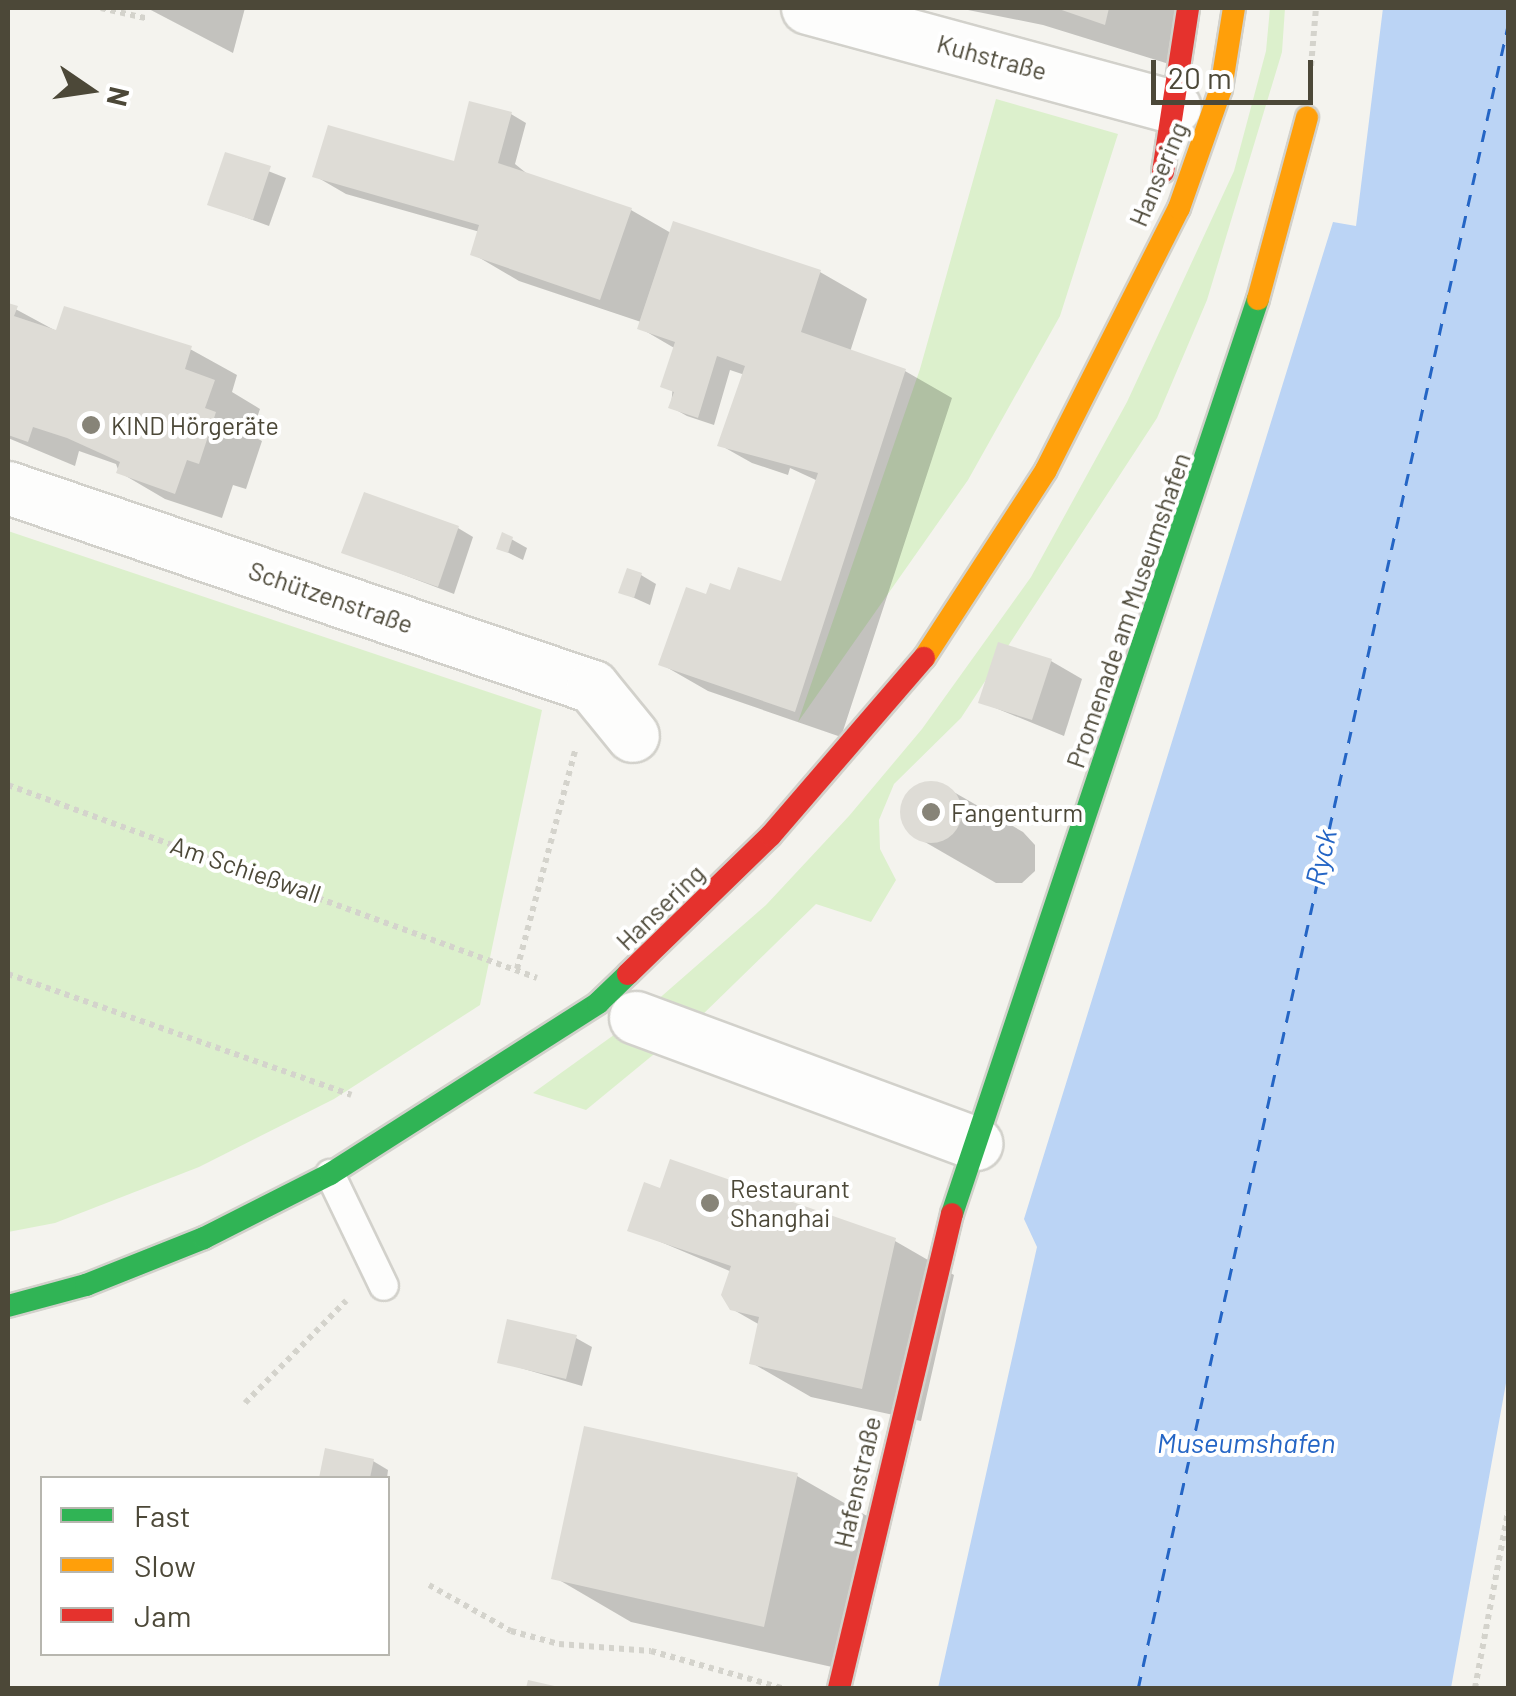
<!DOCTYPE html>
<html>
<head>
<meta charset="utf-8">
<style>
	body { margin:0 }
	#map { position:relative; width:1516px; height:1696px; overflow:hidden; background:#f4f3ee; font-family:Barlow,sans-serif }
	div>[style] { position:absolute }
	.green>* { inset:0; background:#dcf0cc }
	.water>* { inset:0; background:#bbd4f5 }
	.shadow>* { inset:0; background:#0003 }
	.ferry>* { height:2.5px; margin-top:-1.25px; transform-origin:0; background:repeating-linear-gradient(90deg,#2465c5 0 12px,transparent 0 22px) }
	.building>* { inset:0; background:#dedcd6 }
	.round { border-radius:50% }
	.path>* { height:6px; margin-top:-3px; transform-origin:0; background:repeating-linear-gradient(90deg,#d4d3cc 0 5px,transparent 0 10px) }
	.roads { filter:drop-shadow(2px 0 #d2d1cb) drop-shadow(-2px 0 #d2d1cb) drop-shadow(0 2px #d2d1cb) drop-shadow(0 -2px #d2d1cb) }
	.lane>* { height:28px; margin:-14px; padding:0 14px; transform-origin:14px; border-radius:14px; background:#fdfdfc }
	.street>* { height:52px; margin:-26px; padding:0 26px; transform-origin:26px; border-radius:26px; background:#fdfdfc }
	.fast>* { height:22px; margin:-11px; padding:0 11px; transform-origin:11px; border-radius:11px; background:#30b455 }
	.slow>* { height:22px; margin:-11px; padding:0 11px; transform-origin:11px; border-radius:11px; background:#ff9f0a }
	.jam>* { height:22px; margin:-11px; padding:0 11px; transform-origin:11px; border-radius:11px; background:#e5322d }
	.dots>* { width:28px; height:28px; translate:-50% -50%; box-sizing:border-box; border:5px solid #fff; border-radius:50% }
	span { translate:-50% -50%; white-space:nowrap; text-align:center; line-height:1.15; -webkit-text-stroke:8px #fff; paint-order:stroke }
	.street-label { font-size:25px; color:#4c4838 }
	.poi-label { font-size:25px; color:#4c4838 }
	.left { translate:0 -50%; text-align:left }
	.water-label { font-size:28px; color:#2465c5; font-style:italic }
	.frame { position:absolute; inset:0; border:10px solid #4c4838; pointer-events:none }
	.legend { position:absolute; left:40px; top:1476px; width:350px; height:180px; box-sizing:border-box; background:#fff; border:2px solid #b7b6af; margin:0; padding:12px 18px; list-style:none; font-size:30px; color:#4c4838 }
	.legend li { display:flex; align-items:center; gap:20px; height:50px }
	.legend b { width:50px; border:2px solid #b7b6af }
	.north { position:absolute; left:40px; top:40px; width:100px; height:100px; -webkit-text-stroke:8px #fff; paint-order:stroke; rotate:103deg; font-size:28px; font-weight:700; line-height:40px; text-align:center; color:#4c4838 }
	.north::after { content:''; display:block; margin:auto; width:35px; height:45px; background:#4c4838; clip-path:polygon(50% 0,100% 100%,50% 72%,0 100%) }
	.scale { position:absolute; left:1151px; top:60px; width:162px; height:45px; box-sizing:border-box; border:5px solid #4c4838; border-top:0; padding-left:12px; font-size:30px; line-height:35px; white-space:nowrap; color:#4c4838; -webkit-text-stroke:8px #fff; paint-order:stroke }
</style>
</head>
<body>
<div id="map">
	<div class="green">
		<div style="clip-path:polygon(1270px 8px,1285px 8px,1282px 52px,1207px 300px,1157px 418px,961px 718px,894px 784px,879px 820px,880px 849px,896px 880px,871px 922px,816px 904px,697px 1020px,655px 1002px,766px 905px,849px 816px,922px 729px,1031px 577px,1127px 402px,1234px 171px,1266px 51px)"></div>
		<div style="clip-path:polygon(996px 99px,1118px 134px,1060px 316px,968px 480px,798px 722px,920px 369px)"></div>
		<div style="clip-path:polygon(8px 531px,542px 710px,480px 1005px,334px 1099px,199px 1167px,55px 1223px,8px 1232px)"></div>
		<div style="clip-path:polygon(618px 1032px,659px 1050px,586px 1110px,533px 1093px)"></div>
	</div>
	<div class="water">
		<div style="clip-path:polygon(1383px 8px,1508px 8px,1508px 1372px,1451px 1688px,938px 1688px,1037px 1247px,1024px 1219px,1333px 222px,1356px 226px)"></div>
	</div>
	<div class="shadow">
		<div style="clip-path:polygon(147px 8px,245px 8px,233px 53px)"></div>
		<div style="clip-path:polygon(958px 8px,1195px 8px,1182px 68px,1043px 25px)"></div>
		<div style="clip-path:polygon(511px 114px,526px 123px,515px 164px,530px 176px,631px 210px,671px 233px,820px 272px,867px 299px,850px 352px,905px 371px,952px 398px,841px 737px,708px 691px,661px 664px,708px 597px,783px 585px,818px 481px,790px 468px,788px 475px,752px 463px,720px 445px,745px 375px,730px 370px,714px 425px,687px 416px,671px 407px,676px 349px,640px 328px,641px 322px,519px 281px,473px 254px,480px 232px,346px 194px,315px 176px,456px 164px)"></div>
		<div style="clip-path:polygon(227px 155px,286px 178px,269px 226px,210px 204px)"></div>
		<div style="clip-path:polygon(8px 305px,58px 332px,190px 349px,237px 375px,232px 392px,260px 409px,251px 435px,262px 441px,246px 489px,233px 485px,222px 518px,165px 499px,119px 472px,116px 464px,79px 451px,75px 466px,8px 438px)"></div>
		<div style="clip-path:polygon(458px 528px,473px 537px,454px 594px,344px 552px)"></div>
		<div style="clip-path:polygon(504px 535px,527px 548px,523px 560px,499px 548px)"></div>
		<div style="clip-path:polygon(641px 575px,656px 584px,650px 605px,621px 592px)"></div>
		<div style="clip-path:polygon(1051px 661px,1082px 679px,1064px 736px,981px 702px)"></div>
		<div style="clip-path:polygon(918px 787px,945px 787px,1023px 832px,1035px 845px,1035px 871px,1022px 883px,996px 883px,918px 838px,906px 825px,906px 799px)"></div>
		<div style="clip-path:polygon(630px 1229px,895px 1241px,954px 1275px,921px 1421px,811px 1397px,752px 1363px,760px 1325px,732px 1309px,732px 1272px)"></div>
		<div style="clip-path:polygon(576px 1338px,592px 1347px,582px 1386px,500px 1362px)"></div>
		<div style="clip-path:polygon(327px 1451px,373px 1461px,388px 1470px,387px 1478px,321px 1478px)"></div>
		<div style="clip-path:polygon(797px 1476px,874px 1520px,841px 1669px,631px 1622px,554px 1577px)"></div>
	</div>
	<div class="ferry">
		<div style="left:1138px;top:1688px;width:1704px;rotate:-77.46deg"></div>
	</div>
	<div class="building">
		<div style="clip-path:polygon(1056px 8px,1109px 8px,1105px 25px)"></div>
		<div style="clip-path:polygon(469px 101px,512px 112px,498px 163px,632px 208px,600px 300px,470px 255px,479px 225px,312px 177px,328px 125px,454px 161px)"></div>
		<div style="clip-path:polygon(225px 152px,271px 166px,253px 220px,207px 205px)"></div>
		<div style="clip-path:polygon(673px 221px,821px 270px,801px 332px,906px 369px,795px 712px,658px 665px,686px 587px,706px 594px,710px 583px,730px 590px,738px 567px,781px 581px,818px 473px,717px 446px,745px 366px,717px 356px,698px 418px,668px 408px,674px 392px,660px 387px,675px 342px,637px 329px)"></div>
		<div style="clip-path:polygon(8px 303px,18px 306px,14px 316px,56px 330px,64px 306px,192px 346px,185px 369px,215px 380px,205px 408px,216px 412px,199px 464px,187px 460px,175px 494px,116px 473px,120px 462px,67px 438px,33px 427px,28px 442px,8px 435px)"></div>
		<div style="clip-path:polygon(364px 492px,459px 526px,438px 587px,341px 553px)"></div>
		<div style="clip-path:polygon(502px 532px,513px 537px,508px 553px,496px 549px)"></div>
		<div style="clip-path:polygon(627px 568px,642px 573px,634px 598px,618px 593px)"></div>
		<div style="clip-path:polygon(998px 642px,1052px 659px,1032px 720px,978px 703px)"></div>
		<div class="round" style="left:900px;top:781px;width:62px;height:62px"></div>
		<div style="clip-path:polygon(670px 1159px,896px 1238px,862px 1389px,749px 1364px,759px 1317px,730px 1310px,721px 1295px,731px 1266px,627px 1231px,644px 1182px,660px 1188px)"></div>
		<div style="clip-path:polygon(507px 1319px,577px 1335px,566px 1379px,497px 1363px)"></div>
		<div style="clip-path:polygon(584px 1426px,798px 1473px,764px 1627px,551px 1579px)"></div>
		<div style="clip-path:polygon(325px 1448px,374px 1459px,370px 1478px,319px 1478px)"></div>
		<div style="clip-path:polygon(528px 1680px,559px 1687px,559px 1688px,526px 1688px)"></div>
	</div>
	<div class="path">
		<div style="left:101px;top:8px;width:49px;rotate:12.9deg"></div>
		<div style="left:1311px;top:66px;width:58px;rotate:-85.1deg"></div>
		<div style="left:8px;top:785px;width:563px;rotate:20.04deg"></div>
		<div style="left:517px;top:969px;width:229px;rotate:-75.1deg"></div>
		<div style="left:8px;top:974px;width:364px;rotate:19.4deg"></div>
		<div style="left:245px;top:1403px;width:144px;rotate:-45.3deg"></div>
		<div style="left:429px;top:1585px;width:94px;rotate:29.3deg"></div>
		<div style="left:511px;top:1631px;width:50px;rotate:15.2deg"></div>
		<div style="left:559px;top:1644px;width:92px;rotate:4.4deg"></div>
		<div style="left:651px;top:1651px;width:136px;rotate:15.8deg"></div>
		<div style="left:1475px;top:1688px;width:180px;rotate:-79.4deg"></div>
	</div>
	<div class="roads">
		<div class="lane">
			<div style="left:330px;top:1174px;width:124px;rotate:64.3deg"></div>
		</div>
		<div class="street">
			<div style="left:808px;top:8px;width:380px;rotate:15.2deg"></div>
			<div style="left:8px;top:488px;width:618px;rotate:18.79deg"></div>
			<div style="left:593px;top:687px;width:63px;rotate:50.8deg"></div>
			<div style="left:636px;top:1018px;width:363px;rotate:20.3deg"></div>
		</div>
		<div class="fast">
			<div style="left:952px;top:1214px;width:965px;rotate:-71.51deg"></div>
			<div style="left:8px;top:1306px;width:81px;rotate:-15.1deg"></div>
			<div style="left:86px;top:1285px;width:127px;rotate:-21.7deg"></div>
			<div style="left:204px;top:1238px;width:141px;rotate:-26.9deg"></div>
			<div style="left:330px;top:1174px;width:318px;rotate:-32.5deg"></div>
			<div style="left:598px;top:1003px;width:42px;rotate:-44deg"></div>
		</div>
		<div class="slow">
			<div style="left:1258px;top:299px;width:188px;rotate:-74.9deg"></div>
			<div style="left:924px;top:658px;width:224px;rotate:-57deg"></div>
			<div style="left:1046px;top:470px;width:294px;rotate:-63.1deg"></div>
			<div style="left:1179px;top:208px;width:126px;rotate:-70.6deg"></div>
			<div style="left:1221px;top:89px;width:82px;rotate:-80.9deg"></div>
		</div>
		<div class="jam">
			<div style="left:1163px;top:172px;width:166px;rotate:-81.3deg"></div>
			<div style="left:628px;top:974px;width:199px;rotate:-44.2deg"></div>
			<div style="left:771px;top:835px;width:234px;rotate:-49.2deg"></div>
			<div style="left:839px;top:1688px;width:487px;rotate:-76.6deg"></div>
		</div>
	</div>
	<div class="dots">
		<div style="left:91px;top:425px;background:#878478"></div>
		<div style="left:931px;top:812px;background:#878478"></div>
		<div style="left:710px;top:1203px;background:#878478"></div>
	</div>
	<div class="street-label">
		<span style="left:992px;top:57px;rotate:15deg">Kuhstraße</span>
		<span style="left:1158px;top:174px;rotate:-67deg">Hansering</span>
		<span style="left:331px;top:597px;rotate:19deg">Schützenstraße</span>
		<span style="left:1128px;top:610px;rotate:-71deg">Promenade am Museumshafen</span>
		<span style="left:246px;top:869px;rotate:19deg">Am Schießwall</span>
		<span style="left:660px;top:907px;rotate:-44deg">Hansering</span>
		<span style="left:857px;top:1482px;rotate:-77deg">Hafenstraße</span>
	</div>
	<div class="poi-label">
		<span class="left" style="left:111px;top:425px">KIND Hörgeräte</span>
		<span class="left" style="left:951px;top:812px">Fangenturm</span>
		<span class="left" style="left:730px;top:1203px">Restaurant<br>Shanghai</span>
	</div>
	<div class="water-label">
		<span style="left:1320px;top:857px;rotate:-77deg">Ryck</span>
		<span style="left:1246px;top:1442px">Museumshafen</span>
	</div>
	<div class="frame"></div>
	<ul class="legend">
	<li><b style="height:12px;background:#30b455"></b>Fast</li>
	<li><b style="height:12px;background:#ff9f0a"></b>Slow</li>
	<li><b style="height:12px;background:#e5322d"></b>Jam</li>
	</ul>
	<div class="north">N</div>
	<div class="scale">20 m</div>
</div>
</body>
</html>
